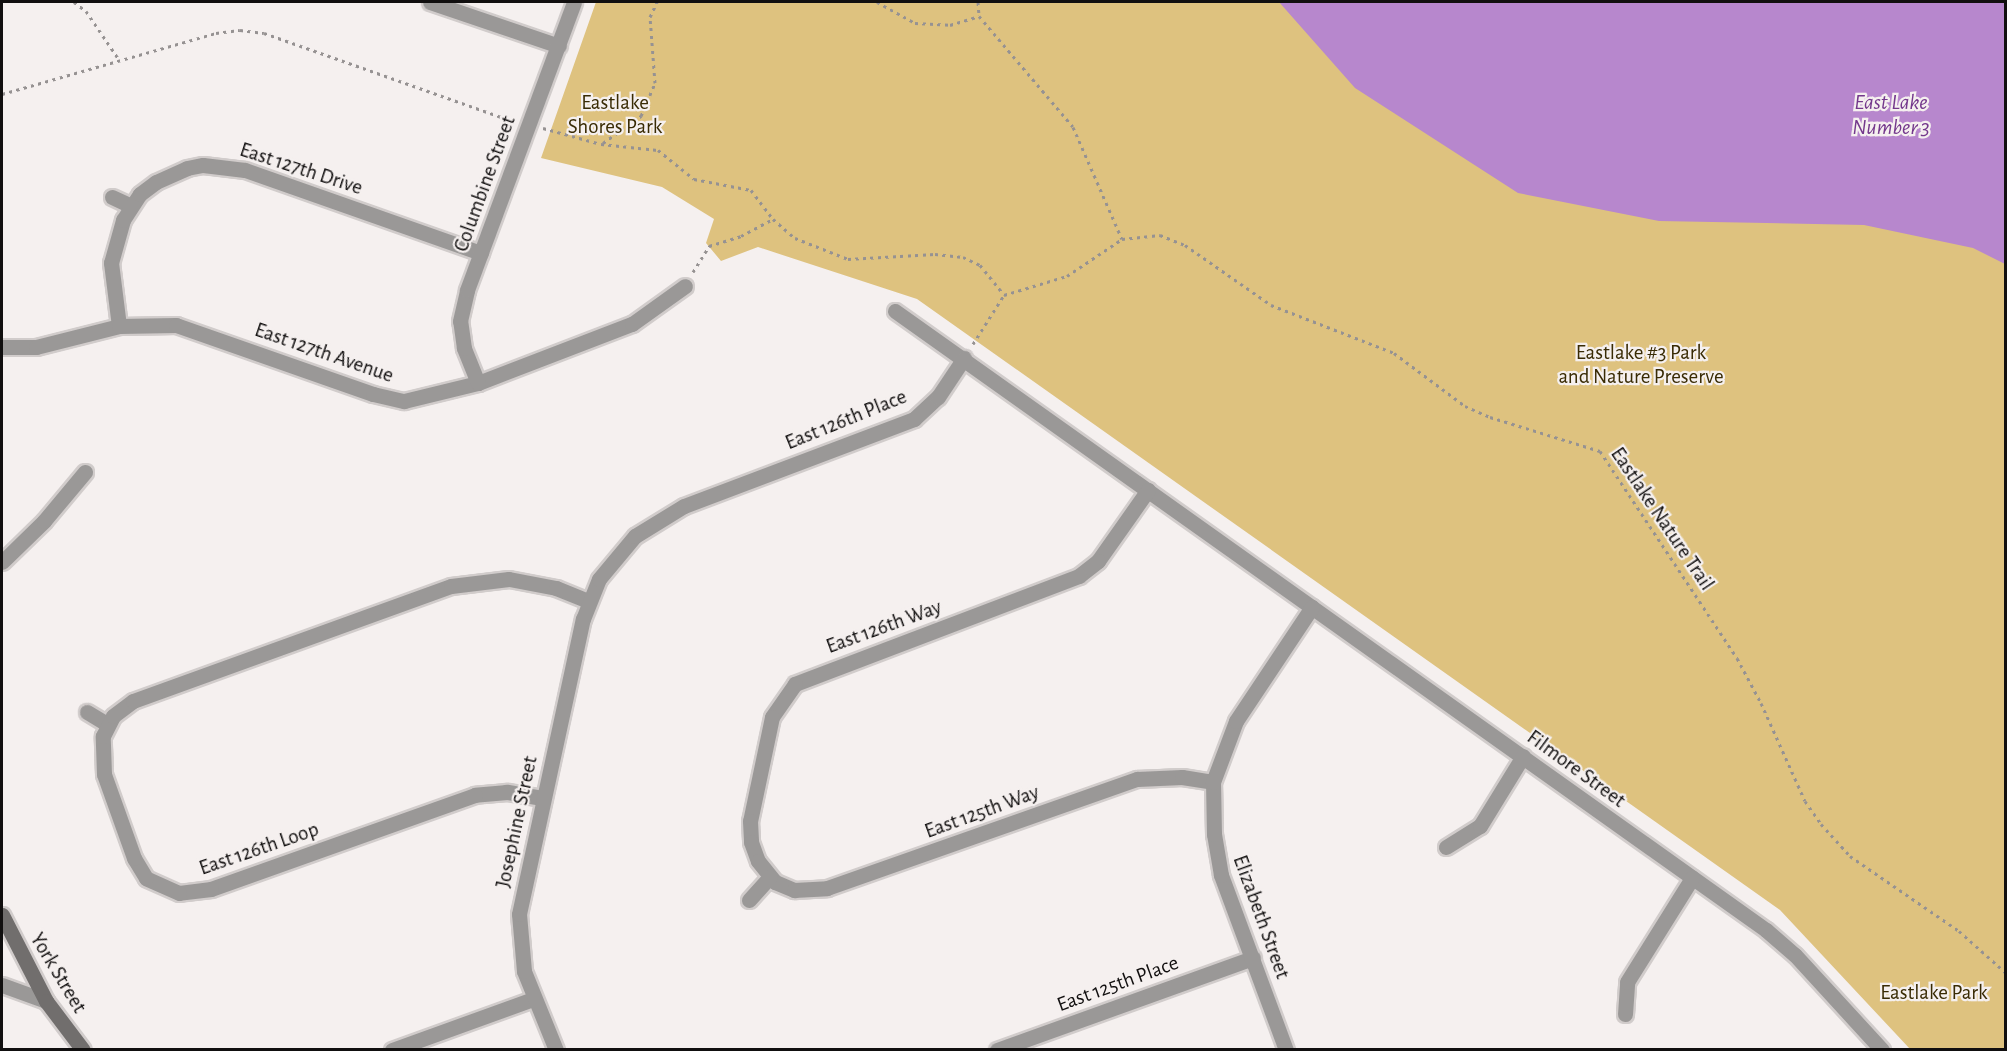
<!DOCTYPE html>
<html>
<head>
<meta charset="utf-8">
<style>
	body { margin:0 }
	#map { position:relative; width:2007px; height:1051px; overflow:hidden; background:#f5f0ef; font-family:"Alegreya Sans",sans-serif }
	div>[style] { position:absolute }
	.green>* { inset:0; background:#dec27f }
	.water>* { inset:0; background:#b787cd }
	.path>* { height:3px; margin-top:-1.5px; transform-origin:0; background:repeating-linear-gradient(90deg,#969292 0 3px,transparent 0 7.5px) }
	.roads { filter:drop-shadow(2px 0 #d1cccb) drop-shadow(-2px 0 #d1cccb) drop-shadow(0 2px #d1cccb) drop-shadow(0 -2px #d1cccb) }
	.street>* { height:15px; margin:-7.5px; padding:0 7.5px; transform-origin:7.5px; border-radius:7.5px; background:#9a9897 }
	.secondary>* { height:15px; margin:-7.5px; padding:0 7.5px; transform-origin:7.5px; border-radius:7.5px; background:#716e6d }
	span { translate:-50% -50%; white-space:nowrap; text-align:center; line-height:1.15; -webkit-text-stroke:4.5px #f5f0ef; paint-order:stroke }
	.park-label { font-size:21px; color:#392b04 }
	.street-label { font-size:21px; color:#110f0f }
	.water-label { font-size:22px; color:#74388c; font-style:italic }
	.frame { position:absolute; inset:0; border:3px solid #110f0f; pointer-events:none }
</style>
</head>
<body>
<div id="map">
	<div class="green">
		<div style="clip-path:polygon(596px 2px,2005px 2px,2005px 1049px,1910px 1049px,1780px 910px,917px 299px,758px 247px,721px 261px,706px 243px,714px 219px,662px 187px,541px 158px)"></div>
	</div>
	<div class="water">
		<div style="clip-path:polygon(1279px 2px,2005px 2px,2005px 264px,1973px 248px,1864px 225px,1659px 221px,1518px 193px,1355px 88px)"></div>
	</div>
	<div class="path">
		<div style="left:74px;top:2px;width:15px;rotate:37deg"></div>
		<div style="left:86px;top:11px;width:60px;rotate:55.8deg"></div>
		<div style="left:877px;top:2px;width:43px;rotate:28.9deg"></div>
		<div style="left:915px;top:23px;width:35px;rotate:3deg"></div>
		<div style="left:950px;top:25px;width:30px;rotate:-17deg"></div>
		<div style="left:978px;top:2px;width:14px;rotate:86deg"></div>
		<div style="left:979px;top:16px;width:145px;rotate:49.7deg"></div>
		<div style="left:1073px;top:127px;width:122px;rotate:66.4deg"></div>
		<div style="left:1122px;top:239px;width:38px;rotate:-6deg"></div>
		<div style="left:1160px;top:235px;width:27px;rotate:22deg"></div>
		<div style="left:1185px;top:245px;width:105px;rotate:34.9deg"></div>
		<div style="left:1271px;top:305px;width:132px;rotate:21.3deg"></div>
		<div style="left:1394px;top:353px;width:89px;rotate:36.7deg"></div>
		<div style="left:1465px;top:406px;width:27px;rotate:24deg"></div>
		<div style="left:1490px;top:417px;width:115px;rotate:17.2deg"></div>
		<div style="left:1600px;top:451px;width:248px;rotate:56.5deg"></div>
		<div style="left:1737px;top:658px;width:51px;rotate:61.9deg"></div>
		<div style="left:1761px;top:703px;width:107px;rotate:65.8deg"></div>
		<div style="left:1805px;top:801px;width:28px;rotate:55deg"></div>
		<div style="left:1821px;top:824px;width:43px;rotate:47.8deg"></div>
		<div style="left:1850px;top:856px;width:132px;rotate:34.5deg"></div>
		<div style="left:1959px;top:931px;width:63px;rotate:41.8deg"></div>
		<div style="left:2px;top:94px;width:223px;rotate:-15.9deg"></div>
		<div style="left:216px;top:33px;width:24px;rotate:-7deg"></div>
		<div style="left:240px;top:30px;width:24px;rotate:7deg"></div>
		<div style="left:264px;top:33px;width:264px;rotate:19.5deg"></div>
		<div style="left:543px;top:128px;width:60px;rotate:15.4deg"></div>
		<div style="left:601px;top:144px;width:57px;rotate:6deg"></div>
		<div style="left:658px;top:150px;width:46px;rotate:38.9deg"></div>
		<div style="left:694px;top:179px;width:58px;rotate:10.9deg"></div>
		<div style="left:751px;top:190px;width:36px;rotate:53deg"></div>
		<div style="left:773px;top:219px;width:29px;rotate:41deg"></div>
		<div style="left:795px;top:238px;width:57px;rotate:21.6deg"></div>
		<div style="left:848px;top:259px;width:87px;rotate:-3.3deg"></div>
		<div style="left:935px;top:254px;width:28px;rotate:6deg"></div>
		<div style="left:963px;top:257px;width:19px;rotate:25deg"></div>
		<div style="left:980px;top:265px;width:38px;rotate:51deg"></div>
		<div style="left:603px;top:143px;width:47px;rotate:-35.4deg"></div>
		<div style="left:641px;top:116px;width:36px;rotate:-67deg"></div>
		<div style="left:655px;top:83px;width:66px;rotate:-94.3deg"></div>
		<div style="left:650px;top:17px;width:17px;rotate:-65deg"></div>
		<div style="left:693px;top:272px;width:31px;rotate:-58deg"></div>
		<div style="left:709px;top:246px;width:34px;rotate:-17deg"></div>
		<div style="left:741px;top:236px;width:36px;rotate:-28deg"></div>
		<div style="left:973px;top:344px;width:58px;rotate:-57.7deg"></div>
		<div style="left:1004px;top:295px;width:66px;rotate:-16.8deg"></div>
		<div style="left:1067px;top:276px;width:66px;rotate:-33.9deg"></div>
	</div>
	<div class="roads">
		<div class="street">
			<div style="left:430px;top:2px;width:136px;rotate:18.8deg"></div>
			<div style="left:112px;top:197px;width:21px;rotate:25deg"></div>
			<div style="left:895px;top:311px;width:1069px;rotate:35.4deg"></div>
			<div style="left:1766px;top:930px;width:38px;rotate:41deg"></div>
			<div style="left:1795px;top:955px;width:129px;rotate:47.5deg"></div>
			<div style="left:119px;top:326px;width:64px;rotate:-97.2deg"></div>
			<div style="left:111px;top:263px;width:45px;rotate:-74.4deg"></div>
			<div style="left:123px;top:220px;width:31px;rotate:-57deg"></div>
			<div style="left:140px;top:194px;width:20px;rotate:-37deg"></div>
			<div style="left:156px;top:182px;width:34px;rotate:-24deg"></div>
			<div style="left:187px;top:168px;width:16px;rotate:-11deg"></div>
			<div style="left:203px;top:165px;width:42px;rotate:6.8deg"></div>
			<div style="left:245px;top:170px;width:250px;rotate:19.4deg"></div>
			<div style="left:2px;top:347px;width:34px"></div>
			<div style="left:36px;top:347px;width:86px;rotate:-14.2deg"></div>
			<div style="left:119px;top:326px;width:57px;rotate:-1deg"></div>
			<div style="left:176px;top:325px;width:209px;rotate:19.3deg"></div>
			<div style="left:373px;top:394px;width:32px;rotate:13deg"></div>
			<div style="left:404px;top:401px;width:76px;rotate:-13.7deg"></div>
			<div style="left:478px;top:383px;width:165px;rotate:-21deg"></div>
			<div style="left:632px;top:324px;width:65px;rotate:-35.6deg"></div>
			<div style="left:478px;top:383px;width:38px;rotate:-112deg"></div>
			<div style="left:464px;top:348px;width:27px;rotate:-98deg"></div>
			<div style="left:460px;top:321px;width:32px;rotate:-77deg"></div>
			<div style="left:467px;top:290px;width:307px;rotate:-69.6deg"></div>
			<div style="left:1148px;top:490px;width:87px;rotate:125.2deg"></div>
			<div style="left:1098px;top:561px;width:24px;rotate:142deg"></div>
			<div style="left:1079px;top:576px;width:304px;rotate:159.2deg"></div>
			<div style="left:795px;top:684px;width:40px;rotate:124.9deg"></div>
			<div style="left:772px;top:717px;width:106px;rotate:101.9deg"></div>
			<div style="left:750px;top:821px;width:21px;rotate:87deg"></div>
			<div style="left:751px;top:842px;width:20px;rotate:70deg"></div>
			<div style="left:758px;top:861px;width:27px;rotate:51deg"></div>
			<div style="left:775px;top:882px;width:21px;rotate:23deg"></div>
			<div style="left:794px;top:890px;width:33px;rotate:-3deg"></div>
			<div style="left:827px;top:888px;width:329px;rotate:-19.4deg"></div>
			<div style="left:1137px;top:779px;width:45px;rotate:-2.5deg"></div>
			<div style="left:1182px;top:777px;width:31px;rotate:9deg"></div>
			<div style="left:2px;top:562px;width:59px;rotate:-44.3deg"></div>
			<div style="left:44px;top:521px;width:64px;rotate:-50.1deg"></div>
			<div style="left:87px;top:712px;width:23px;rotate:31deg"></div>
			<div style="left:542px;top:798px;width:36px;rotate:-170deg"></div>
			<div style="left:507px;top:792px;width:32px;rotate:175deg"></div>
			<div style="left:475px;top:795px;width:280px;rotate:160.4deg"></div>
			<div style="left:211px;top:889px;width:32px;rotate:173deg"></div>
			<div style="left:179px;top:893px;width:36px;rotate:-156deg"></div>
			<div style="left:146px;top:878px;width:23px;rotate:-121deg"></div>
			<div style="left:134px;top:858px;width:89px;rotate:-109.7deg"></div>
			<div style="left:104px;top:774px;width:38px;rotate:-92deg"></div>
			<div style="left:103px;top:736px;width:22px;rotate:-63deg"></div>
			<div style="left:113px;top:716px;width:25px;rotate:-37deg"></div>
			<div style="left:133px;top:701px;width:338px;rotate:-19.9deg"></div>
			<div style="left:451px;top:586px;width:58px;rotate:-6.9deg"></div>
			<div style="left:509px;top:579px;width:48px;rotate:10.8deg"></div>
			<div style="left:556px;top:588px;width:35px;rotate:22deg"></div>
			<div style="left:1446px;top:847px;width:40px;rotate:-32deg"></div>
			<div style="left:1480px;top:826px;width:82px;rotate:-58.4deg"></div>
			<div style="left:749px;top:900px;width:31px;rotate:-48deg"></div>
			<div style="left:2px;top:985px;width:47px;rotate:20deg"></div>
			<div style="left:1625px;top:1014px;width:32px;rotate:-86deg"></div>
			<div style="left:1627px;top:982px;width:123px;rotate:-58deg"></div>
			<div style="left:392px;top:1050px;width:150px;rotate:-19.9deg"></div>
			<div style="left:556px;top:1050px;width:85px;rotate:-112.1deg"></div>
			<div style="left:524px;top:971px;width:57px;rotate:-95deg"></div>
			<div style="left:519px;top:914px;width:302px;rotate:-77.8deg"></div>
			<div style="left:583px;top:619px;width:43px;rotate:-68.2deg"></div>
			<div style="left:599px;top:579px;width:56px;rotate:-50.1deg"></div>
			<div style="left:635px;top:536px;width:57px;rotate:-31.5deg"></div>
			<div style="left:684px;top:506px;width:246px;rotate:-20.7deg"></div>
			<div style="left:914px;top:419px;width:33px;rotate:-43deg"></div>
			<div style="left:938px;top:397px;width:47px;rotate:-56.3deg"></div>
			<div style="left:997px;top:1050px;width:272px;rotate:-19.8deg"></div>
			<div style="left:1286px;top:1050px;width:187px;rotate:-110.4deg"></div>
			<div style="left:1221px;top:875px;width:42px;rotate:-99.7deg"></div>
			<div style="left:1214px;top:834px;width:52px;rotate:-91.1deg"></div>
			<div style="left:1213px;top:782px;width:65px;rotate:-69.3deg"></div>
			<div style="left:1236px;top:721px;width:137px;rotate:-56.3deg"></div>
		</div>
		<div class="secondary">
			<div style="left:2px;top:915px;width:97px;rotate:62.9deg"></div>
			<div style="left:46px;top:1001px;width:61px;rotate:52.9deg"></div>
		</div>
	</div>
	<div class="park-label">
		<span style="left:615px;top:115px">Eastlake<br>Shores Park</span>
		<span style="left:1641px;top:365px">Eastlake #3 Park<br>and Nature Preserve</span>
		<span style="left:1934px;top:993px">Eastlake Park</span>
	</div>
	<div class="street-label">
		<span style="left:301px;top:169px;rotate:18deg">East 127th Drive</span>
		<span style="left:485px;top:184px;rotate:-70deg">Columbine Street</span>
		<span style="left:324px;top:353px;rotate:19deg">East 127th Avenue</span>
		<span style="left:846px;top:420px;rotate:-22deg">East 126th Place</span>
		<span style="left:1662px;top:519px;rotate:56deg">Eastlake Nature Trail</span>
		<span style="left:884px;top:627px;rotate:-20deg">East 126th Way</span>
		<span style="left:1576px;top:769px;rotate:36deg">Filmore Street</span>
		<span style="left:982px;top:812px;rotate:-20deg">East 125th Way</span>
		<span style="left:517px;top:822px;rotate:-78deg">Josephine Street</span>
		<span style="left:259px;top:849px;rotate:-19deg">East 126th Loop</span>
		<span style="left:1261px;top:917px;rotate:70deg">Elizabeth Street</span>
		<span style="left:58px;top:973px;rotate:59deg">York Street</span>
		<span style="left:1118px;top:984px;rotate:-20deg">East 125th Place</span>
	</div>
	<div class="water-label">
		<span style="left:1891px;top:115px">East Lake<br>Number 3</span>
	</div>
	<div class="frame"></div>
</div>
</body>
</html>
